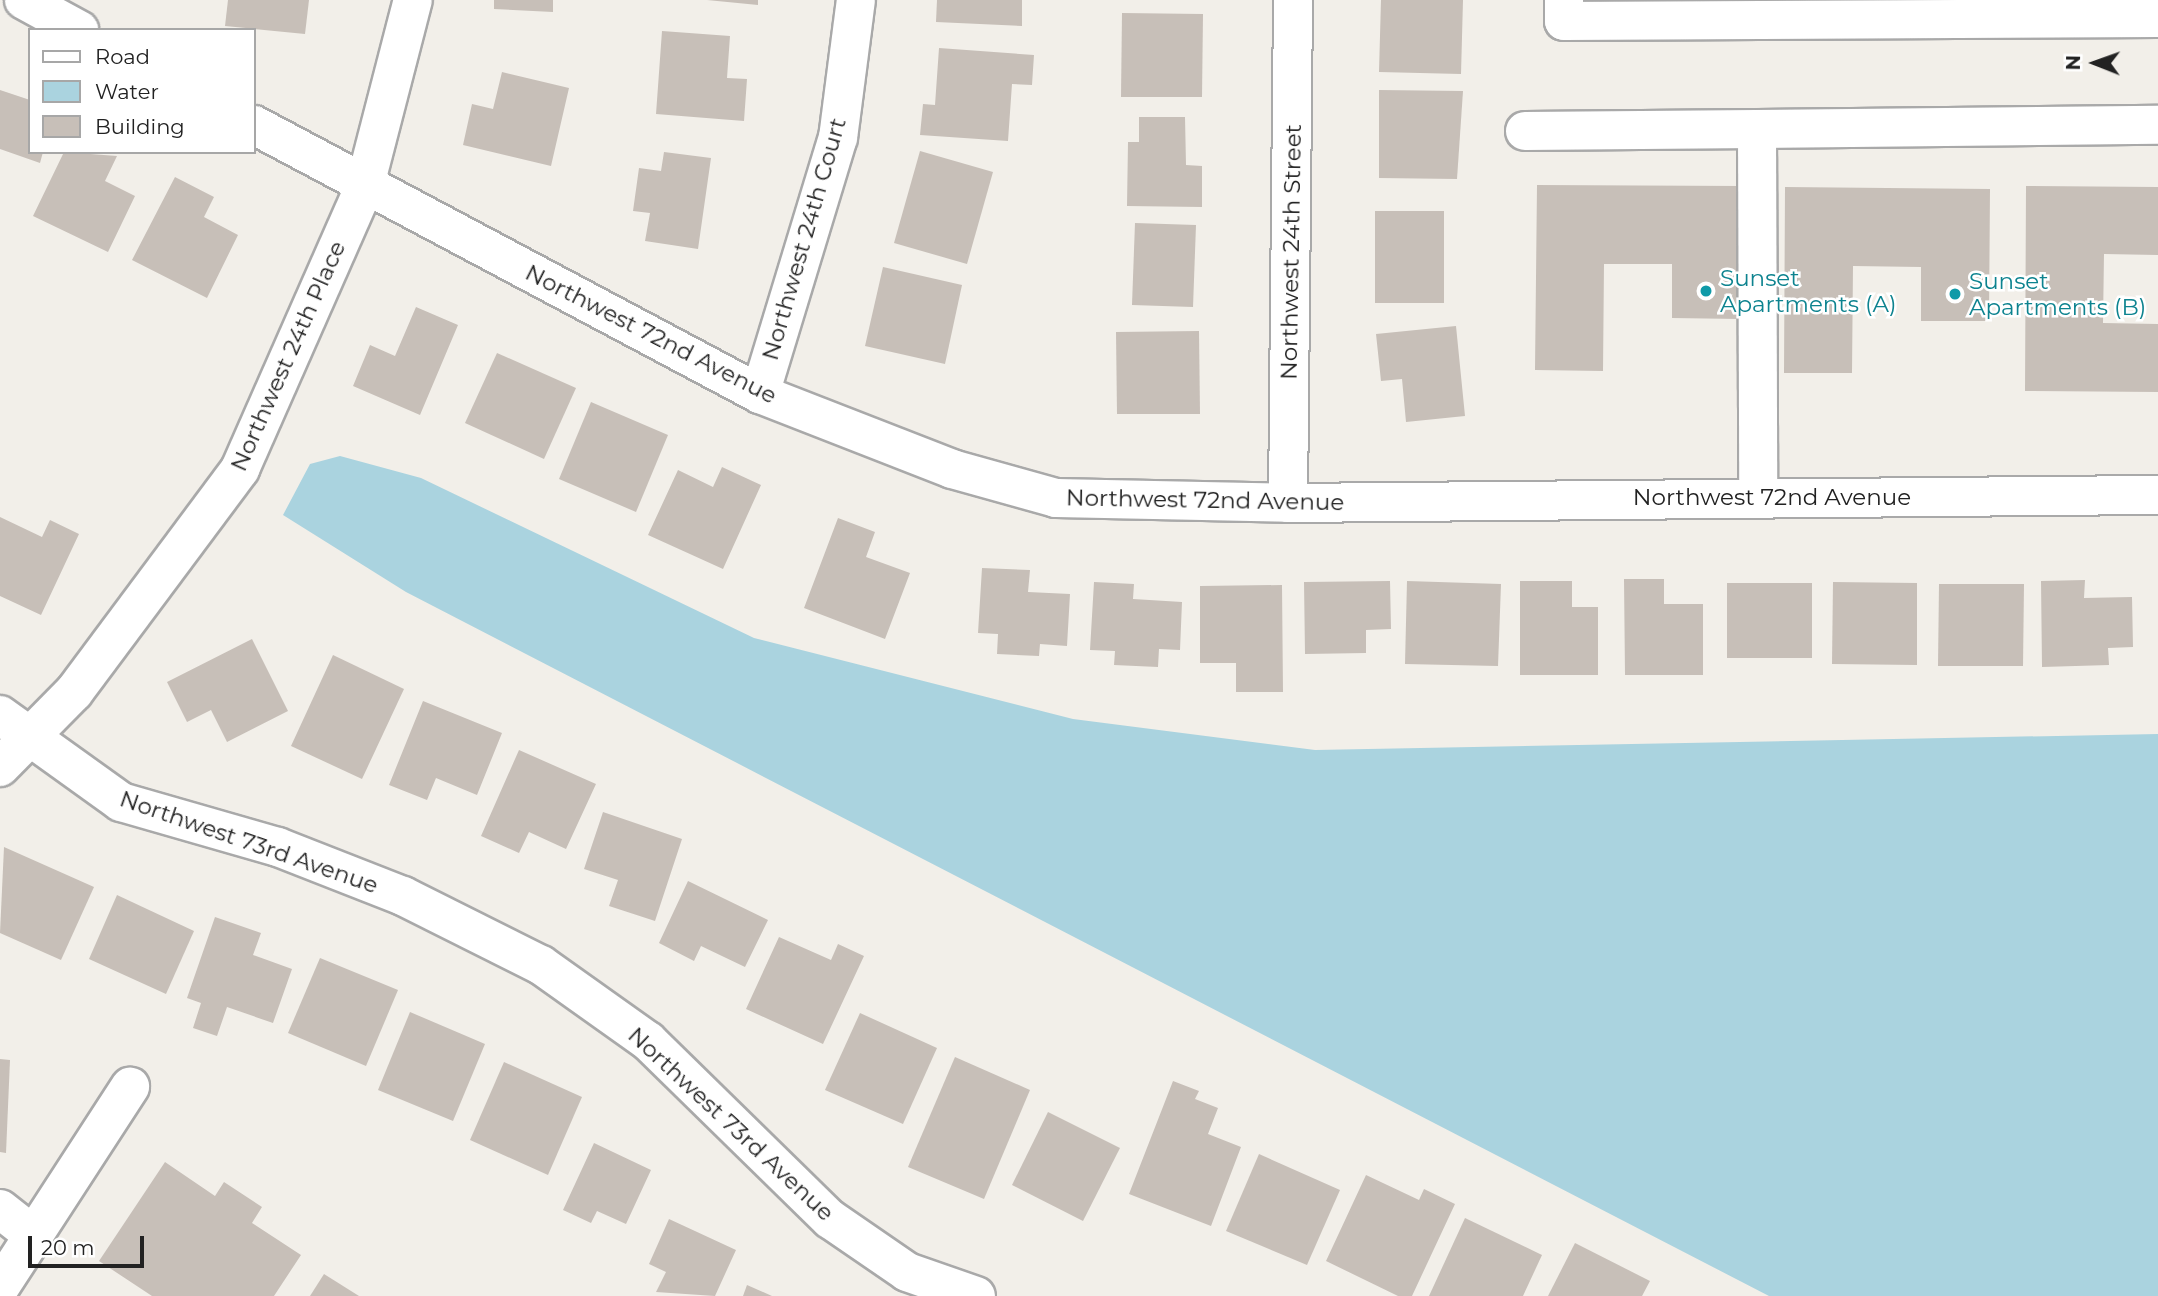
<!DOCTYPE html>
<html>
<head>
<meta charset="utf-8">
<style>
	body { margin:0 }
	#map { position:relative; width:2158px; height:1296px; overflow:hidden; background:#f2efe9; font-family:Montserrat,sans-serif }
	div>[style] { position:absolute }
	.water>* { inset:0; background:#aad3df }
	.building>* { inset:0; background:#c7bfb8 }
	.roads { filter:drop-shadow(2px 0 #a9a9a9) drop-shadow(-2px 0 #a9a9a9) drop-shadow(0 2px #a9a9a9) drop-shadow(0 -2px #a9a9a9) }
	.minor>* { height:38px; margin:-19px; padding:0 19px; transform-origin:19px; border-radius:19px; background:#fff }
	.dots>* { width:19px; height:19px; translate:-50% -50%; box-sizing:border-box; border:4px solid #fff; border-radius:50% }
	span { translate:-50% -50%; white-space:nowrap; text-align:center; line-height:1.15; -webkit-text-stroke:5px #fff; paint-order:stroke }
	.street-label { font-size:23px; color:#222 }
	.culture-label { font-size:23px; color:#0d838f }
	.left { translate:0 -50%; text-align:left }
	.legend { position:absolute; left:28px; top:28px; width:228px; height:126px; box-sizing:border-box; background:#fff; border:2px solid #a7a7a7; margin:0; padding:9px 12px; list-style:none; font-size:21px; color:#222 }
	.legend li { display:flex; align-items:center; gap:14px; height:35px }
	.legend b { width:35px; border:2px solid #a7a7a7 }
	.north { position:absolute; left:2060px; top:28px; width:70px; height:70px; -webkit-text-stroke:5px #fff; paint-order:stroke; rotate:271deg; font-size:19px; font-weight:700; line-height:28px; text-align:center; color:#222 }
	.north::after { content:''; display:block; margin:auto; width:24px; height:32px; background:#222; clip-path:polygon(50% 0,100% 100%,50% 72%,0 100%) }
	.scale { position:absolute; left:28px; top:1236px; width:116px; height:32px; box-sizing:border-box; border:4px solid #222; border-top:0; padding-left:9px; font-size:21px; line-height:24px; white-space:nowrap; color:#222; -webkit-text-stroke:5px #fff; paint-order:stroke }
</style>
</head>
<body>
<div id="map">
	<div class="water">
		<div style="clip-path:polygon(340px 456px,421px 478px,754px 638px,1073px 719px,1315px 750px,2158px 734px,2158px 1296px,1769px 1296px,406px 592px,283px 515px,310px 464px)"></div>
	</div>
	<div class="building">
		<div style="clip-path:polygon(228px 0,309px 0,305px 34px,225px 26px)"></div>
		<div style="clip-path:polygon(494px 0,553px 0,553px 12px,494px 9px)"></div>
		<div style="clip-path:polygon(707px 0,758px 0,758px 5px)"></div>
		<div style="clip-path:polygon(937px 0,1022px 0,1022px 26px,936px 22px)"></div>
		<div style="clip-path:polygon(1381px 0,1463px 0,1461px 74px,1379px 72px)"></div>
		<div style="clip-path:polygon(1122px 13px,1203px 14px,1202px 97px,1121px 97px)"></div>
		<div style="clip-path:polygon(662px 31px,730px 36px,727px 78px,747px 79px,744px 121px,656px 114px)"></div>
		<div style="clip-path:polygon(939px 48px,1034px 55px,1032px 85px,1012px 84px,1008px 141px,920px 135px,923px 104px,935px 105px)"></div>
		<div style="clip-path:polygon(502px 72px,569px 88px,551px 166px,463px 145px,472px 104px,493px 109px)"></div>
		<div style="clip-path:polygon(0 90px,30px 100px,30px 152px,43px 152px,40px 163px,0 149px)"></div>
		<div style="clip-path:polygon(1379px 90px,1463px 91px,1457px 179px,1379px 178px)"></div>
		<div style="clip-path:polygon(1139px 117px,1185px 117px,1186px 165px,1202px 166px,1202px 207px,1127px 206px,1128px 142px,1139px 142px)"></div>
		<div style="clip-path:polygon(920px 151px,993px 172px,967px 264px,894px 243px)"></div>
		<div style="clip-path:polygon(64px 152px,117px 156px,105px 181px,135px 196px,108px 252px,33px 216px)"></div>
		<div style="clip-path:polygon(664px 152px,711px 158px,698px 249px,645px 241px,650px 213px,633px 211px,639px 168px,661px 171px)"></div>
		<div style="clip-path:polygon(175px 177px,214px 197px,204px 217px,238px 235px,207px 298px,132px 260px)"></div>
		<div style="clip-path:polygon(1537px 185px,1741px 186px,1740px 319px,1672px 318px,1672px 264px,1604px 264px,1603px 371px,1535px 370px)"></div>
		<div style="clip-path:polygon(2026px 186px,2158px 187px,2158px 255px,2104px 254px,2103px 323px,2158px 324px,2158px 392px,2025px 391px)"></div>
		<div style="clip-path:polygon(1785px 187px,1990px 189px,1989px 321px,1921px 321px,1921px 267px,1853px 266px,1852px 373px,1784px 373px)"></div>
		<div style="clip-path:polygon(1375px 211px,1444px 211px,1444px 303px,1375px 303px)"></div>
		<div style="clip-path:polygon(1135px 223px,1196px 225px,1193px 307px,1132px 305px)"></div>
		<div style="clip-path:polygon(883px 267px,962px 285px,945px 364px,865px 346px)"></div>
		<div style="clip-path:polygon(416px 307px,458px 325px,420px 415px,353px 386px,370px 345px,395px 356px)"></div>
		<div style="clip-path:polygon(1456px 326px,1465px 416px,1406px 422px,1402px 379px,1381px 381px,1376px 334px)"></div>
		<div style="clip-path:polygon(1199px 331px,1200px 414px,1117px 414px,1116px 332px)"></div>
		<div style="clip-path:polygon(497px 353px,576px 388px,544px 459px,465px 423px)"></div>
		<div style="clip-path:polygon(591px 402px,668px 435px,636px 512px,559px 479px)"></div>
		<div style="clip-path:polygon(722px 467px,761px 485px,723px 569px,648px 535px,678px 470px,713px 487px)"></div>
		<div style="clip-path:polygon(0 517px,42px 537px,50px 520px,79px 534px,41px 615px,0 596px)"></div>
		<div style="clip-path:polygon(838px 518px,875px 532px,866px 557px,910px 573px,885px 639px,804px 608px)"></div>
		<div style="clip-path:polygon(982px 568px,1030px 570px,1028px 592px,1070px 594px,1067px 646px,1040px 644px,1039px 656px,997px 654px,998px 634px,978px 633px)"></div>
		<div style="clip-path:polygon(1624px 579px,1664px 579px,1664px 604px,1703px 604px,1703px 675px,1625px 675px)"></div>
		<div style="clip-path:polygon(2085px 580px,2084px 598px,2132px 597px,2133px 647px,2108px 648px,2109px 665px,2042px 667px,2041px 581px)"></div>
		<div style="clip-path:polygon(1390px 581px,1391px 629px,1366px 630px,1366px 653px,1305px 654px,1304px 582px)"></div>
		<div style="clip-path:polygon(1407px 581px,1501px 584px,1498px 666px,1405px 664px)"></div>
		<div style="clip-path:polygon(1520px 581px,1572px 581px,1572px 607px,1598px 607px,1598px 675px,1520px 675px)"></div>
		<div style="clip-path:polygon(1094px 582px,1134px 584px,1133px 599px,1182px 602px,1180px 650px,1159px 649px,1158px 667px,1114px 665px,1115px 651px,1090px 650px)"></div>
		<div style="clip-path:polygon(1833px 582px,1917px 583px,1917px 665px,1832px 664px)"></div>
		<div style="clip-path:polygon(1727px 583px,1812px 583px,1812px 658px,1727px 658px)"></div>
		<div style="clip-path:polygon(1939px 584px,2024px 584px,2023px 666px,1938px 666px)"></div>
		<div style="clip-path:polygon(1282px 585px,1283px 692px,1236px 692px,1236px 663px,1200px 663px,1200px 586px)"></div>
		<div style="clip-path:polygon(252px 639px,288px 711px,227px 742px,211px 710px,187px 722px,167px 682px)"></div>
		<div style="clip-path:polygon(333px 655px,404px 689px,362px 779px,291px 746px)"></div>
		<div style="clip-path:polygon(423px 701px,502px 733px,477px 795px,436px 778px,427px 800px,389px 785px)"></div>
		<div style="clip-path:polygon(519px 750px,596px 784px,566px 849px,529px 832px,519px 853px,481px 836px)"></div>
		<div style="clip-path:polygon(603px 812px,682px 839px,655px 921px,609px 906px,618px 880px,584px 869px)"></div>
		<div style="clip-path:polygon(4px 847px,94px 887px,61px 960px,0 933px)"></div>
		<div style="clip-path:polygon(688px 881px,768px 920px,745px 967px,701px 946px,694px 961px,659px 943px)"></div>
		<div style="clip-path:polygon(117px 895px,194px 931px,166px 994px,89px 959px)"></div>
		<div style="clip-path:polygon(215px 917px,261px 933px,253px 955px,292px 969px,273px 1023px,227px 1007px,217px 1036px,193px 1028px,201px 1003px,187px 998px)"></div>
		<div style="clip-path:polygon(779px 937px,831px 960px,838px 944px,864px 956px,823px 1044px,746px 1009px)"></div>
		<div style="clip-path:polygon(320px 958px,398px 990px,366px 1066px,288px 1033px)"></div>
		<div style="clip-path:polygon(410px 1012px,485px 1044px,453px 1121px,378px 1090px)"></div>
		<div style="clip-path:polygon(860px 1013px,937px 1048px,903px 1124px,825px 1090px)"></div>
		<div style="clip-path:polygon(955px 1057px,1030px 1090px,984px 1199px,908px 1167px)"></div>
		<div style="clip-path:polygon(0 1059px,10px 1060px,6px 1153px,0 1152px)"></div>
		<div style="clip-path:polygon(504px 1062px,582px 1097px,548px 1175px,470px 1140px)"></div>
		<div style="clip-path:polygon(1173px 1081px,1199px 1091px,1195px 1099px,1218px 1108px,1208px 1134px,1241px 1147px,1211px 1226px,1129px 1194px)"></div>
		<div style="clip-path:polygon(1048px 1112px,1120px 1148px,1083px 1221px,1012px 1185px)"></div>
		<div style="clip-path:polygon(594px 1143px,651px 1170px,626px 1224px,597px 1211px,591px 1223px,563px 1210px)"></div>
		<div style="clip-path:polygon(1259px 1154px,1340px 1190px,1307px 1265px,1226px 1231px)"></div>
		<div style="clip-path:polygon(165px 1162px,215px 1196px,224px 1182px,262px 1207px,252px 1223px,301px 1255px,274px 1296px,152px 1296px,99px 1261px)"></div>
		<div style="clip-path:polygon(1366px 1175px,1419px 1200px,1424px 1189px,1455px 1204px,1412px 1296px,1398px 1296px,1326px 1261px)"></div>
		<div style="clip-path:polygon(1465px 1218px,1542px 1255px,1523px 1296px,1429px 1296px)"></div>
		<div style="clip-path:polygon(669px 1219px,736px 1250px,715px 1296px,656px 1292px,666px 1272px,649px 1264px)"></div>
		<div style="clip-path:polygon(1575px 1243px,1650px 1281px,1642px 1296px,1548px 1296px)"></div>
		<div style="clip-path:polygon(324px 1274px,359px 1296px,310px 1296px)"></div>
		<div style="clip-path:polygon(747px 1285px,772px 1296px,743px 1296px)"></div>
	</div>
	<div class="roads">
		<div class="minor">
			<div style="left:24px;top:0;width:63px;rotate:28.6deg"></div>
			<div style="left:1564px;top:0;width:21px;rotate:90deg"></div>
			<div style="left:1564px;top:21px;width:594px;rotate:-0.29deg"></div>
			<div style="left:254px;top:125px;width:573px;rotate:28deg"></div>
			<div style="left:760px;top:394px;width:206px;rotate:21.3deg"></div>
			<div style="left:952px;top:469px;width:108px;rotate:15.6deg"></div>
			<div style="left:1056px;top:498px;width:232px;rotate:1.2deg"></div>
			<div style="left:1288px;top:503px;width:870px;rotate:-0.53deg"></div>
			<div style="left:1757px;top:129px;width:401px;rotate:-0.6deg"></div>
			<div style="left:1525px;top:131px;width:232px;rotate:-0.5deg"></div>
			<div style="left:1757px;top:129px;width:366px;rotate:89.8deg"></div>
			<div style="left:760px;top:394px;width:268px;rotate:-73.1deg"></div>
			<div style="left:838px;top:138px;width:139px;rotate:-82.6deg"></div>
			<div style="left:1288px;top:503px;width:503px;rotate:-89.43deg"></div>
			<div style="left:0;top:715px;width:149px;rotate:35.7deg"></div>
			<div style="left:121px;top:802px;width:163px;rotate:16deg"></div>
			<div style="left:278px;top:847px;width:134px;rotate:21.4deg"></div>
			<div style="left:403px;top:896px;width:154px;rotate:26.6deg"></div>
			<div style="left:541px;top:965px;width:131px;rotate:35.4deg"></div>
			<div style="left:648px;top:1041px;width:255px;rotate:44.4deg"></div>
			<div style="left:830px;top:1219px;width:93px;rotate:34.5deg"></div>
			<div style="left:907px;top:1272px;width:73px;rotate:19.2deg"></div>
			<div style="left:0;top:767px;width:105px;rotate:-45.4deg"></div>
			<div style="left:74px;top:692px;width:278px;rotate:-53.3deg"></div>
			<div style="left:240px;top:469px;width:310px;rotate:-66.2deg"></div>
			<div style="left:365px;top:185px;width:191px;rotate:-75.5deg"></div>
			<div style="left:0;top:1209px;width:42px;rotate:38.2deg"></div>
			<div style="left:0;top:1287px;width:239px;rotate:-57deg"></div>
		</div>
	</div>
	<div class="dots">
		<div style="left:1706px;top:291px;background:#0f9aa8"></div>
		<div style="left:1955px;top:294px;background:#0f9aa8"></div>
	</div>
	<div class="street-label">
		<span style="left:804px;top:239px;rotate:-74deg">Northwest 24th Court</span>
		<span style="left:1291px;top:252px;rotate:-89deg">Northwest 24th Street</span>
		<span style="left:651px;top:334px;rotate:27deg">Northwest 72nd Avenue</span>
		<span style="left:288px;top:356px;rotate:-66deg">Northwest 24th Place</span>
		<span style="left:1772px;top:497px">Northwest 72nd Avenue</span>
		<span style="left:1205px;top:500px;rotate:1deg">Northwest 72nd Avenue</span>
		<span style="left:249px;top:842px;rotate:19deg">Northwest 73rd Avenue</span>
		<span style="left:731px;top:1124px;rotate:43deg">Northwest 73rd Avenue</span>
	</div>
	<div class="culture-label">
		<span class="left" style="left:1720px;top:291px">Sunset<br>Apartments (A)</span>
		<span class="left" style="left:1969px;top:294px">Sunset<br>Apartments (B)</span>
	</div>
	<ul class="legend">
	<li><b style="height:9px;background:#fff"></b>Road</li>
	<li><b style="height:19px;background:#aad3df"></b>Water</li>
	<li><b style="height:19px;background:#c7bfb8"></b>Building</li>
	</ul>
	<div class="north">N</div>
	<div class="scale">20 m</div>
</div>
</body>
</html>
